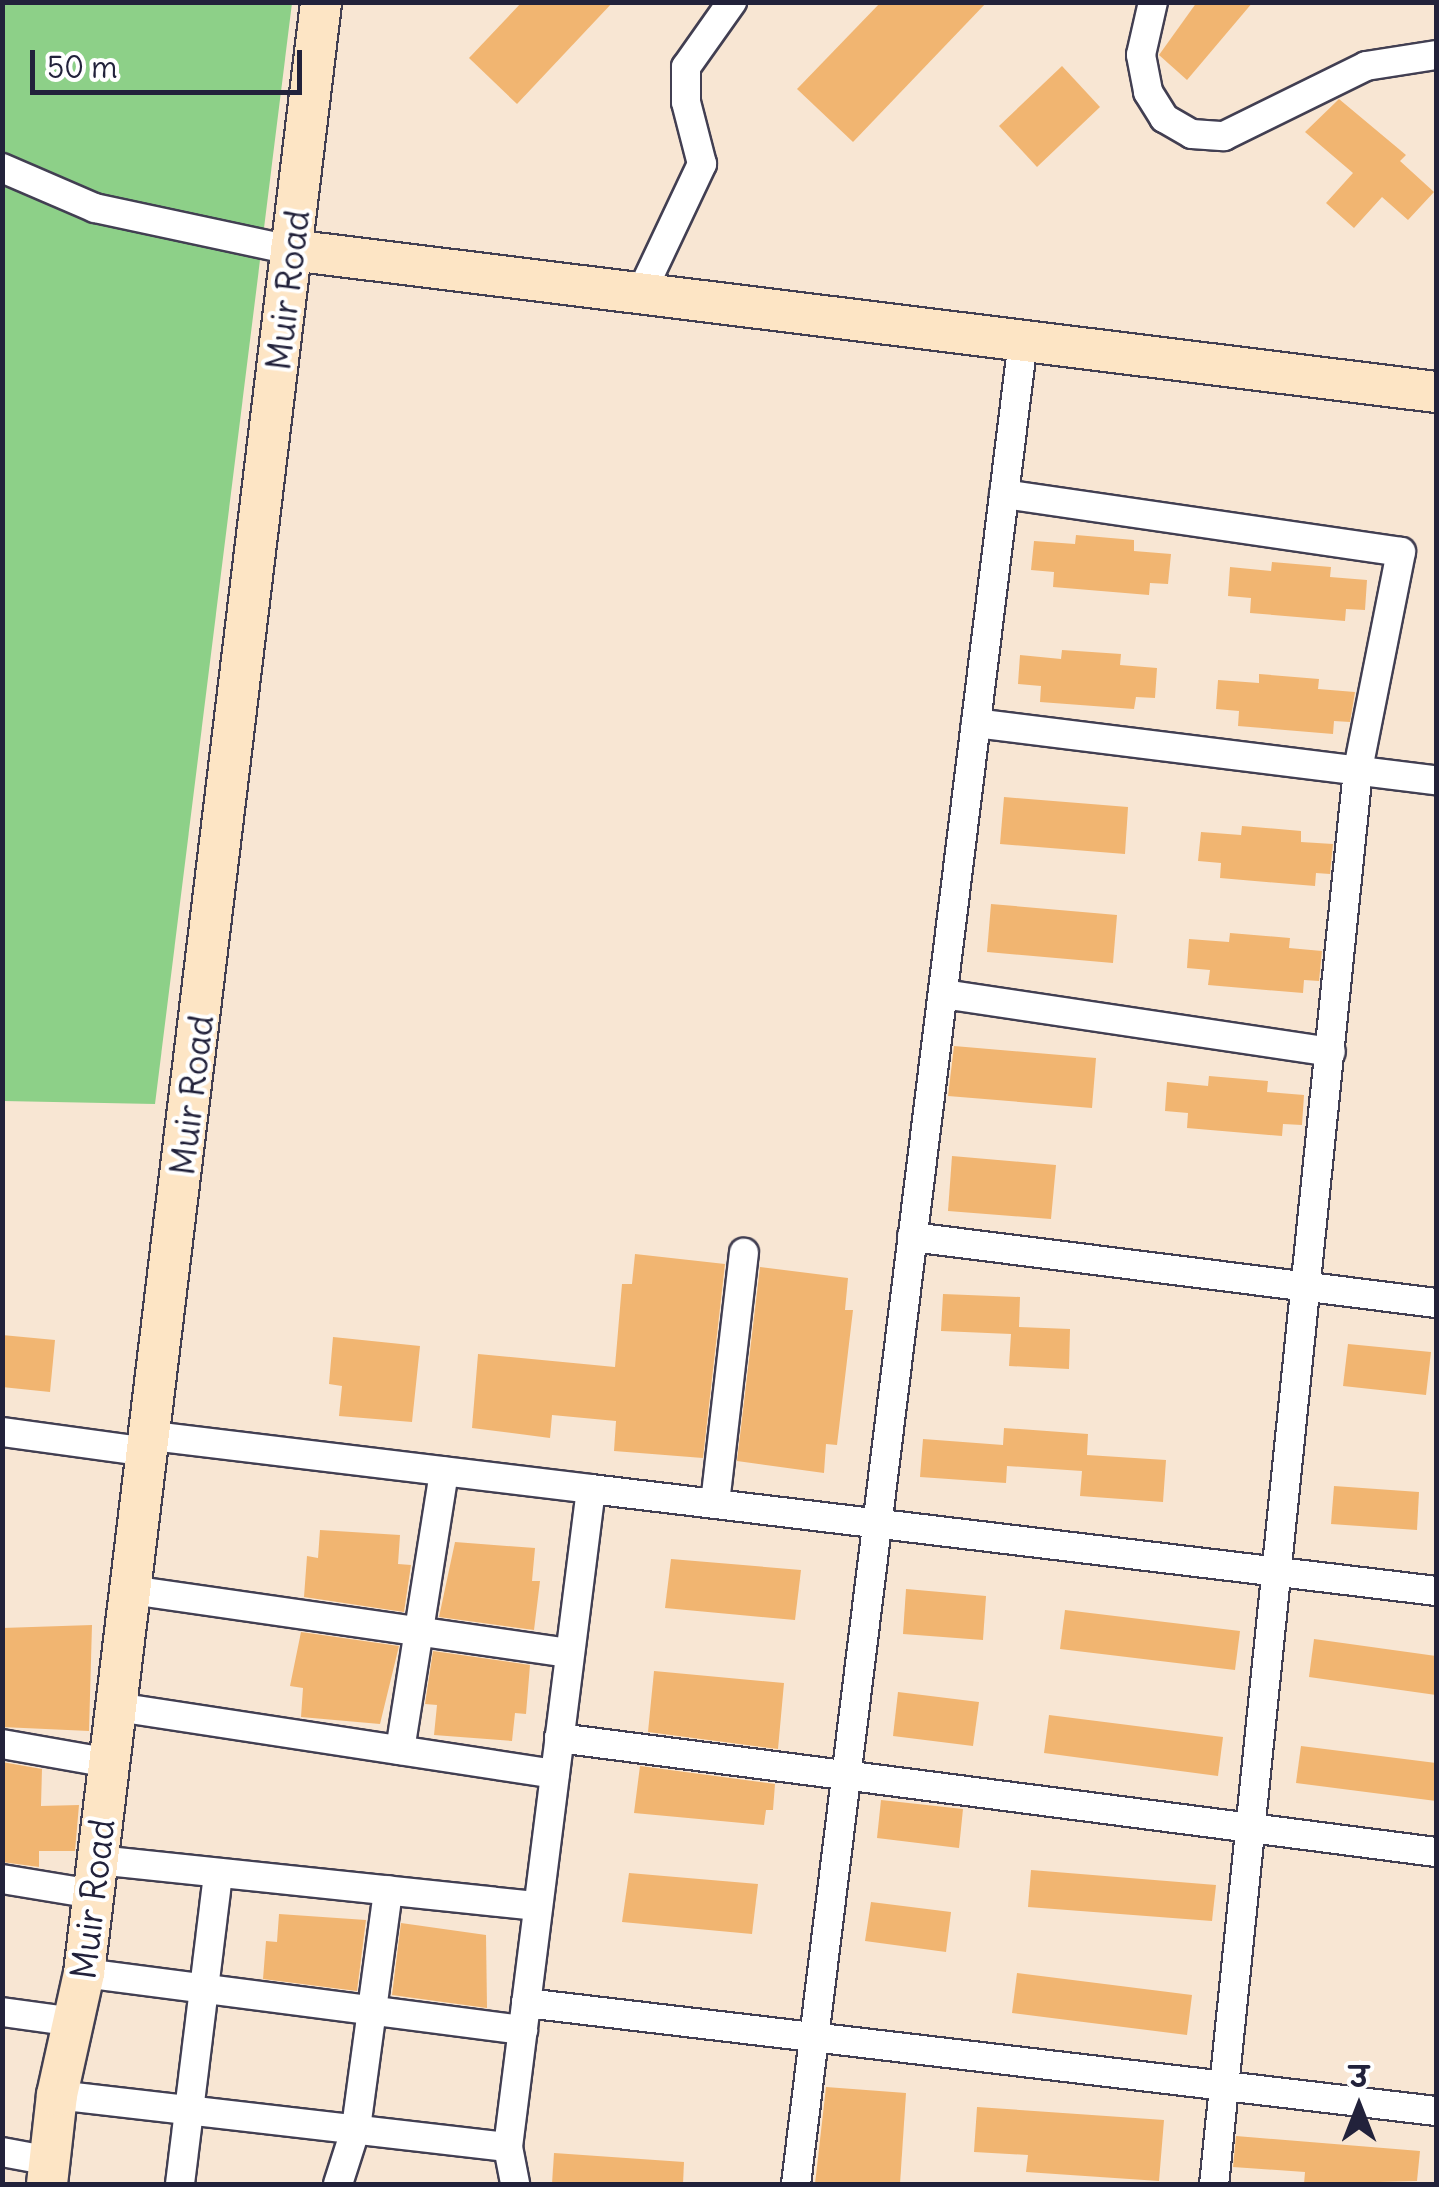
<!DOCTYPE html>
<html>
<head>
<meta charset="utf-8">
<style>
	body { margin:0 }
	#map { position:relative; width:1439px; height:2187px; overflow:hidden; background:#f8e6d3; font-family:Delius,"Playpen Sans Deva",sans-serif }
	div>[style] { position:absolute }
	.green>* { inset:0; background:#8dd088 }
	.building>* { inset:0; background:#f1b571 }
	.roads { filter:drop-shadow(2px 0 #423f52) drop-shadow(-2px 0 #423f52) drop-shadow(0 2px #423f52) drop-shadow(0 -2px #423f52) }
	.street>* { height:28px; margin:-14px; padding:0 14px; transform-origin:14px; border-radius:14px; background:#fff }
	.secondary>* { height:40px; margin:-20px; padding:0 20px; transform-origin:20px; border-radius:20px; background:#fde5c5 }
	span { translate:-50% -50%; white-space:nowrap; text-align:center; line-height:1.15; -webkit-text-stroke:8px #fff; paint-order:stroke }
	.street-label { font-size:35px; color:#22223b }
	.frame { position:absolute; inset:0; border:5px solid #22223b; pointer-events:none }
	.north { position:absolute; left:1309px; top:2057px; width:100px; height:100px; -webkit-text-stroke:8px #fff; paint-order:stroke; rotate:0deg; font-size:28px; font-weight:700; line-height:40px; text-align:center; color:#22223b }
	.north::after { content:''; display:block; margin:auto; width:35px; height:45px; background:#22223b; clip-path:polygon(50% 0,100% 100%,50% 72%,0 100%) }
	.scale { position:absolute; left:30px; top:50px; width:272px; height:45px; box-sizing:border-box; border:5px solid #22223b; border-top:0; padding-left:12px; font-size:30px; line-height:35px; white-space:nowrap; color:#22223b; -webkit-text-stroke:8px #fff; paint-order:stroke }
</style>
</head>
<body>
<div id="map">
	<div class="green">
		<div style="clip-path:polygon(3px 3px,292px 3px,155px 1104px,3px 1101px)"></div>
	</div>
	<div class="building">
		<div style="clip-path:polygon(522px 2px,613px 2px,517px 104px,469px 58px)"></div>
		<div style="clip-path:polygon(881px 2px,987px 2px,853px 142px,797px 89px)"></div>
		<div style="clip-path:polygon(1197px 2px,1253px 2px,1187px 80px,1159px 55px)"></div>
		<div style="clip-path:polygon(1062px 66px,1100px 107px,1037px 167px,999px 126px)"></div>
		<div style="clip-path:polygon(1339px 99px,1406px 155px,1400px 161px,1434px 192px,1408px 220px,1382px 197px,1354px 228px,1326px 203px,1353px 173px,1305px 132px)"></div>
		<div style="clip-path:polygon(1076px 535px,1134px 540px,1134px 551px,1171px 554px,1168px 584px,1150px 583px,1149px 595px,1053px 587px,1054px 572px,1031px 570px,1034px 541px,1075px 544px)"></div>
		<div style="clip-path:polygon(1272px 562px,1331px 567px,1330px 577px,1367px 580px,1365px 610px,1346px 609px,1345px 621px,1250px 613px,1251px 598px,1228px 596px,1230px 567px,1271px 571px)"></div>
		<div style="clip-path:polygon(1062px 650px,1121px 654px,1120px 665px,1157px 668px,1155px 698px,1136px 697px,1134px 709px,1040px 702px,1041px 686px,1018px 684px,1020px 655px,1061px 659px)"></div>
		<div style="clip-path:polygon(1259px 674px,1319px 679px,1318px 689px,1355px 692px,1350px 722px,1334px 721px,1333px 734px,1238px 726px,1239px 711px,1216px 709px,1218px 680px,1259px 683px)"></div>
		<div style="clip-path:polygon(1004px 797px,1128px 807px,1125px 854px,1000px 844px)"></div>
		<div style="clip-path:polygon(1242px 826px,1301px 831px,1301px 842px,1333px 844px,1330px 874px,1316px 873px,1315px 886px,1220px 878px,1221px 863px,1198px 861px,1201px 832px,1241px 835px)"></div>
		<div style="clip-path:polygon(991px 904px,1117px 915px,1113px 963px,987px 952px)"></div>
		<div style="clip-path:polygon(1230px 933px,1290px 938px,1289px 948px,1322px 951px,1319px 981px,1304px 980px,1303px 993px,1208px 985px,1210px 970px,1187px 968px,1189px 939px,1229px 942px)"></div>
		<div style="clip-path:polygon(954px 1046px,1096px 1058px,1092px 1108px,948px 1096px)"></div>
		<div style="clip-path:polygon(1209px 1076px,1268px 1081px,1267px 1092px,1304px 1095px,1302px 1125px,1283px 1124px,1282px 1136px,1187px 1128px,1188px 1113px,1165px 1111px,1167px 1082px,1208px 1086px)"></div>
		<div style="clip-path:polygon(952px 1156px,1056px 1165px,1051px 1219px,948px 1211px)"></div>
		<div style="clip-path:polygon(635px 1254px,725px 1264px,703px 1458px,614px 1451px,616px 1421px,552px 1415px,550px 1438px,472px 1428px,478px 1354px,615px 1367px,622px 1284px,632px 1284px)"></div>
		<div style="clip-path:polygon(760px 1267px,848px 1278px,845px 1310px,853px 1310px,837px 1445px,826px 1444px,824px 1473px,737px 1461px)"></div>
		<div style="clip-path:polygon(943px 1294px,1020px 1297px,1019px 1327px,1070px 1329px,1069px 1369px,1009px 1366px,1011px 1334px,941px 1331px)"></div>
		<div style="clip-path:polygon(2px 1335px,55px 1340px,50px 1392px,2px 1387px)"></div>
		<div style="clip-path:polygon(333px 1337px,420px 1346px,412px 1422px,339px 1416px,342px 1386px,329px 1384px)"></div>
		<div style="clip-path:polygon(1348px 1344px,1431px 1352px,1426px 1395px,1343px 1386px)"></div>
		<div style="clip-path:polygon(1004px 1428px,1088px 1434px,1087px 1455px,1166px 1460px,1163px 1502px,1080px 1496px,1082px 1471px,1007px 1466px,1006px 1483px,920px 1477px,923px 1439px,1003px 1445px)"></div>
		<div style="clip-path:polygon(1334px 1486px,1419px 1492px,1417px 1530px,1331px 1524px)"></div>
		<div style="clip-path:polygon(320px 1530px,400px 1535px,398px 1564px,411px 1565px,404px 1612px,304px 1597px,307px 1556px,318px 1558px)"></div>
		<div style="clip-path:polygon(455px 1542px,535px 1548px,532px 1581px,540px 1581px,534px 1630px,439px 1617px)"></div>
		<div style="clip-path:polygon(671px 1559px,801px 1570px,795px 1620px,665px 1608px)"></div>
		<div style="clip-path:polygon(906px 1589px,986px 1596px,983px 1640px,903px 1634px)"></div>
		<div style="clip-path:polygon(1065px 1610px,1240px 1631px,1235px 1670px,1060px 1649px)"></div>
		<div style="clip-path:polygon(92px 1625px,89px 1731px,2px 1727px,2px 1628px)"></div>
		<div style="clip-path:polygon(301px 1632px,399px 1646px,380px 1724px,301px 1717px,303px 1688px,290px 1686px)"></div>
		<div style="clip-path:polygon(1314px 1639px,1436px 1656px,1436px 1695px,1309px 1677px)"></div>
		<div style="clip-path:polygon(433px 1651px,530px 1665px,526px 1714px,515px 1713px,512px 1741px,434px 1735px,437px 1705px,425px 1704px)"></div>
		<div style="clip-path:polygon(654px 1671px,784px 1683px,778px 1749px,648px 1732px)"></div>
		<div style="clip-path:polygon(898px 1692px,979px 1702px,973px 1746px,893px 1736px)"></div>
		<div style="clip-path:polygon(1049px 1715px,1223px 1737px,1218px 1776px,1044px 1753px)"></div>
		<div style="clip-path:polygon(1301px 1746px,1436px 1763px,1436px 1801px,1296px 1783px)"></div>
		<div style="clip-path:polygon(2px 1762px,42px 1769px,41px 1806px,79px 1805px,75px 1851px,39px 1851px,39px 1867px,2px 1862px)"></div>
		<div style="clip-path:polygon(640px 1766px,775px 1784px,773px 1810px,766px 1810px,764px 1825px,634px 1813px)"></div>
		<div style="clip-path:polygon(881px 1800px,963px 1809px,959px 1848px,877px 1838px)"></div>
		<div style="clip-path:polygon(1031px 1870px,1216px 1885px,1212px 1921px,1028px 1907px)"></div>
		<div style="clip-path:polygon(629px 1873px,758px 1884px,752px 1934px,622px 1922px)"></div>
		<div style="clip-path:polygon(871px 1902px,951px 1912px,946px 1952px,865px 1941px)"></div>
		<div style="clip-path:polygon(279px 1914px,366px 1920px,357px 1991px,263px 1979px,266px 1941px,277px 1942px)"></div>
		<div style="clip-path:polygon(401px 1923px,486px 1935px,487px 2008px,392px 1995px)"></div>
		<div style="clip-path:polygon(1017px 1973px,1192px 1995px,1187px 2035px,1012px 2013px)"></div>
		<div style="clip-path:polygon(826px 2087px,906px 2093px,900px 2184px,815px 2184px)"></div>
		<div style="clip-path:polygon(977px 2107px,1164px 2120px,1159px 2181px,1026px 2172px,1028px 2155px,974px 2152px)"></div>
		<div style="clip-path:polygon(1236px 2136px,1420px 2151px,1417px 2181px,1304px 2184px,1305px 2172px,1233px 2167px)"></div>
		<div style="clip-path:polygon(554px 2153px,684px 2162px,683px 2184px,552px 2184px)"></div>
	</div>
	<div class="roads">
		<div class="street">
			<div style="left:1153px;top:2px;width:54px;rotate:102.8deg"></div>
			<div style="left:1141px;top:55px;width:38px;rotate:79deg"></div>
			<div style="left:1148px;top:92px;width:31px;rotate:58deg"></div>
			<div style="left:1164px;top:118px;width:32px;rotate:30deg"></div>
			<div style="left:1192px;top:134px;width:32px;rotate:4deg"></div>
			<div style="left:1224px;top:136px;width:158px;rotate:-26.2deg"></div>
			<div style="left:1366px;top:66px;width:71px;rotate:-8.9deg"></div>
			<div style="left:2px;top:168px;width:101px;rotate:23.3deg"></div>
			<div style="left:95px;top:208px;width:200px;rotate:12.1deg"></div>
			<div style="left:641px;top:293px;width:143px;rotate:-64.7deg"></div>
			<div style="left:702px;top:164px;width:64px;rotate:-104.5deg"></div>
			<div style="left:686px;top:102px;width:35px;rotate:-90deg"></div>
			<div style="left:686px;top:67px;width:80px;rotate:-54.7deg"></div>
			<div style="left:1004px;top:494px;width:401px;rotate:8.3deg"></div>
			<div style="left:1401px;top:552px;width:222px;rotate:101.2deg"></div>
			<div style="left:1358px;top:770px;width:1421px;rotate:95.81deg"></div>
			<div style="left:976px;top:723px;width:464px;rotate:7.1deg"></div>
			<div style="left:943px;top:994px;width:392px;rotate:8.5deg"></div>
			<div style="left:912px;top:1237px;width:528px;rotate:7.18deg"></div>
			<div style="left:2px;top:1432px;width:147px;rotate:7.8deg"></div>
			<div style="left:591px;top:1489px;width:851px;rotate:6.88deg"></div>
			<div style="left:715px;top:1503px;width:252px;rotate:-83.4deg"></div>
			<div style="left:131px;top:1590px;width:443px;rotate:8.2deg"></div>
			<div style="left:117px;top:1707px;width:443px;rotate:8.7deg"></div>
			<div style="left:559px;top:1738px;width:884px;rotate:7.41deg"></div>
			<div style="left:2px;top:1744px;width:110px;rotate:10deg"></div>
			<div style="left:400px;top:1750px;width:282px;rotate:-81deg"></div>
			<div style="left:98px;top:1860px;width:442px;rotate:6deg"></div>
			<div style="left:2px;top:1879px;width:92px;rotate:9.4deg"></div>
			<div style="left:84px;top:1973px;width:443px;rotate:7.4deg"></div>
			<div style="left:526px;top:2003px;width:916px;rotate:6.77deg"></div>
			<div style="left:2px;top:2012px;width:74px;rotate:7.8deg"></div>
			<div style="left:57px;top:2095px;width:454px;rotate:6.6deg"></div>
			<div style="left:508px;top:2147px;width:663px;rotate:-82.81deg"></div>
			<div style="left:591px;top:1489px;width:444px;rotate:-173.1deg"></div>
			<div style="left:508px;top:2147px;width:38px;rotate:79deg"></div>
			<div style="left:2px;top:2152px;width:49px;rotate:10.6deg"></div>
			<div style="left:180px;top:2184px;width:313px;rotate:-83deg"></div>
			<div style="left:338px;top:2184px;width:59px;rotate:-72.2deg"></div>
			<div style="left:356px;top:2128px;width:240px;rotate:-82.3deg"></div>
			<div style="left:796px;top:2184px;width:1857px;rotate:-82.98deg"></div>
		</div>
		<div class="secondary">
			<div style="left:291px;top:250px;width:1154px;rotate:7.07deg"></div>
			<div style="left:47px;top:2184px;width:90px;rotate:-83.6deg"></div>
			<div style="left:57px;top:2095px;width:125px;rotate:-77.5deg"></div>
			<div style="left:84px;top:1973px;width:1985px;rotate:-83.14deg"></div>
		</div>
	</div>
	<div class="street-label">
		<span style="left:287px;top:290px;rotate:-83deg">Muir Road</span>
		<span style="left:191px;top:1095px;rotate:-83deg">Muir Road</span>
		<span style="left:92px;top:1899px;rotate:-83deg">Muir Road</span>
	</div>
	<div class="frame"></div>
	<div class="north">उ</div>
	<div class="scale">50 m</div>
</div>
</body>
</html>
